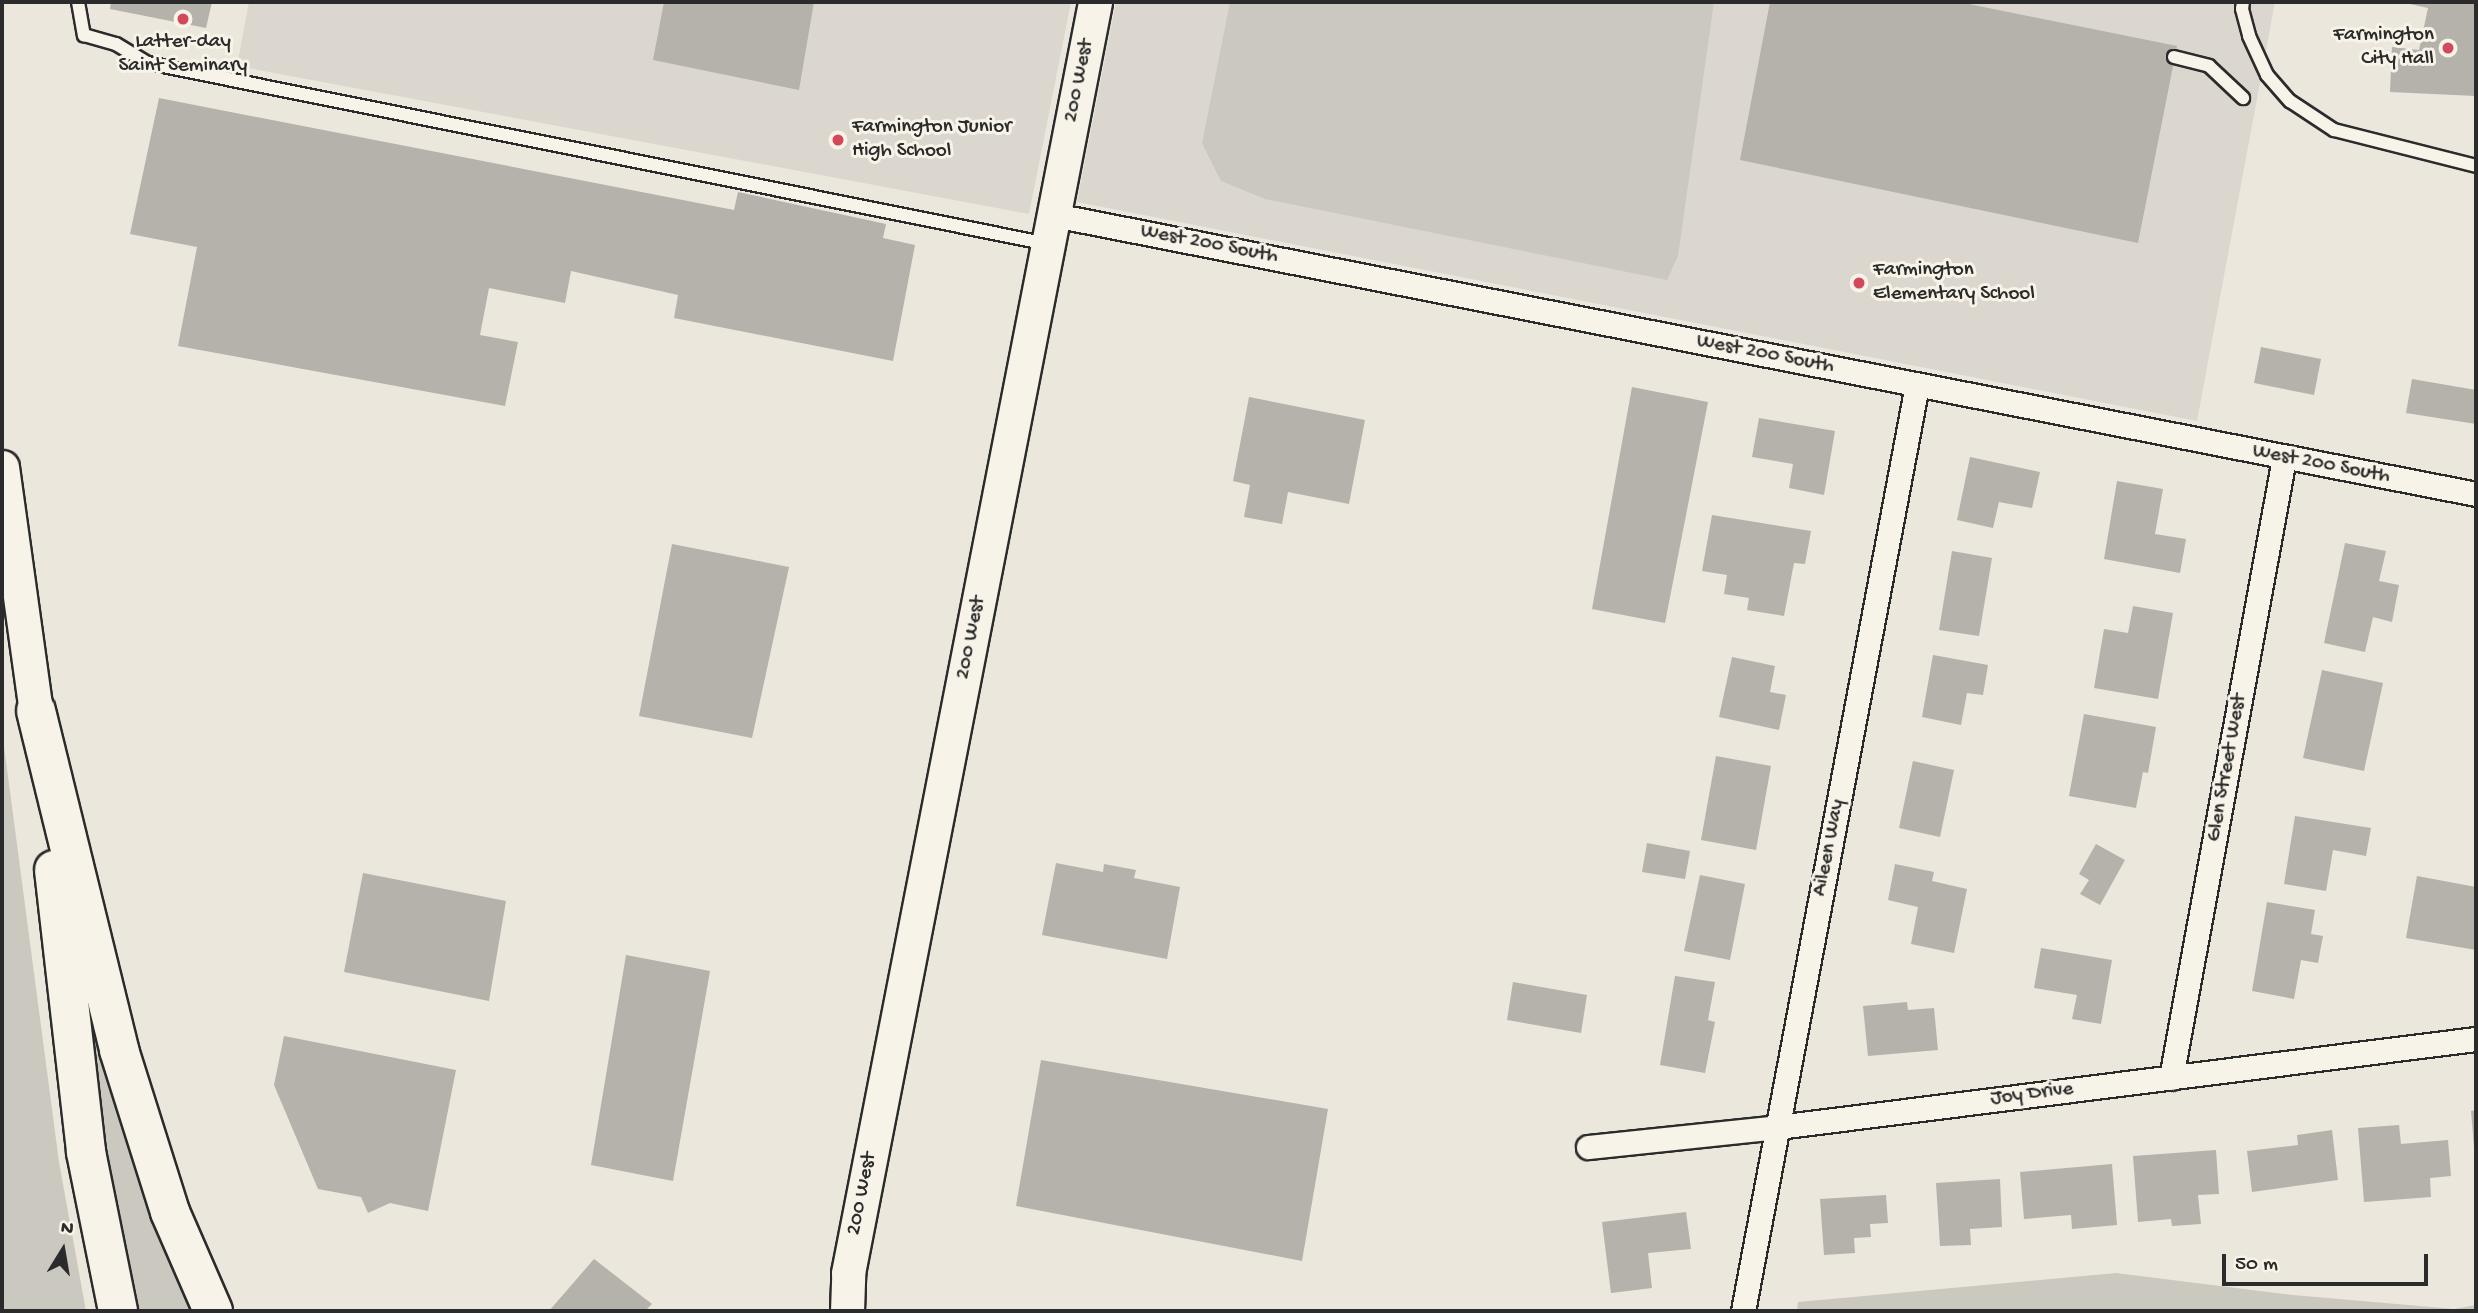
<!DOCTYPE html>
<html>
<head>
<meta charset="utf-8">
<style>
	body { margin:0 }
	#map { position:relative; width:2478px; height:1313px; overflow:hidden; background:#ebe7dd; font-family:"Gochi Hand",sans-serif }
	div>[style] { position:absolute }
	.built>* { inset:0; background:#dbd7ce }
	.green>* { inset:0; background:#cbc8bf }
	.building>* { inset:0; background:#b5b2ab }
	.roads { filter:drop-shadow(2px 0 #2b2b2b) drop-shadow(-2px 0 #2b2b2b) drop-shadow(0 2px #2b2b2b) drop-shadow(0 -2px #2b2b2b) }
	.lane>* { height:12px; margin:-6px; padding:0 6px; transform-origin:6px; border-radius:6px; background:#f7f3e8 }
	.street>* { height:23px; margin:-11.5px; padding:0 11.5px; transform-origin:11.5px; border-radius:11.5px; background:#f7f3e8 }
	.secondary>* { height:33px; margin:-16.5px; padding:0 16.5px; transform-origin:16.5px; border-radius:16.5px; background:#f7f3e8 }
	.highway>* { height:38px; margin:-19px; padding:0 19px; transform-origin:19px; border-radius:19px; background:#f7f3e8 }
	.dots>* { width:19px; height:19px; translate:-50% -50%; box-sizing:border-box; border:4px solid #f7f3e8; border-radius:50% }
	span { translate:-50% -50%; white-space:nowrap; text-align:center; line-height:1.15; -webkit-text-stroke:6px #f7f3e8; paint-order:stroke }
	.poi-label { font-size:21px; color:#2b2b2b }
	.right { translate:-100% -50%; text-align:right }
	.left { translate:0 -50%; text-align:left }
	.street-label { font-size:21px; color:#2b2b2b }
	.frame { position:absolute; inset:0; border:4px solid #2b2b2b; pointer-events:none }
	.north { position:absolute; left:28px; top:1215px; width:70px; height:70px; -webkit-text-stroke:5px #f7f3e8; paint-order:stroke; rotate:11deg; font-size:19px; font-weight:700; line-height:28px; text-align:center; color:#2b2b2b }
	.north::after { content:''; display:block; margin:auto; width:24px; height:32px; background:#2b2b2b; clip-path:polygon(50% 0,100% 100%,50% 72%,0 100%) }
	.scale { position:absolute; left:2222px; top:1254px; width:206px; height:32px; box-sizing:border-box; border:4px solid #2b2b2b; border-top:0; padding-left:9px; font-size:21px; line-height:24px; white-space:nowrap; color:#2b2b2b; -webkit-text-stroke:5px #f7f3e8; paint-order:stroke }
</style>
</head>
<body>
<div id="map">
	<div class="built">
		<div style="clip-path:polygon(249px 2px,1071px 2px,1029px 214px,237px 66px)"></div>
		<div style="clip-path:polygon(1116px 2px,2275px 2px,2197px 421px,1077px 202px)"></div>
	</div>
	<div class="green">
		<div style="clip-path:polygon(1230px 2px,1714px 2px,1678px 256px,1667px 280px,1265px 199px,1221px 181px,1202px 143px)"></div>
		<div style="clip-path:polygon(2px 731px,59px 1162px,86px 1311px,2px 1311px)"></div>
		<div style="clip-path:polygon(75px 955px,111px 1091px,148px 1204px,190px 1311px,124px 1311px)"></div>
		<div style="clip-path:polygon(2116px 1273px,2293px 1295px,2454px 1309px,2476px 1305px,2476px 1311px,1797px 1311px,1798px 1302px)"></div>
	</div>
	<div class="building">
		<div style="clip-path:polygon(111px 2px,212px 2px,206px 28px,110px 9px)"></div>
		<div style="clip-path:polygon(664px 2px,814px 2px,799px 90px,653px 60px)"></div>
		<div style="clip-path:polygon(1770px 2px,1959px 2px,2177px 46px,2138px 243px,1740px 160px)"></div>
		<div style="clip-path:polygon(2401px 2px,2476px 2px,2476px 96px,2390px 92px,2392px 47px,2419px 50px,2428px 8px)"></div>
		<div style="clip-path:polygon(159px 98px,734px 210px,738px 192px,886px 224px,883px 238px,915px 245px,893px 361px,674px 318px,678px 295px,571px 271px,565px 303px,489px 288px,480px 335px,518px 342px,505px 406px,178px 346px,197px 247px,130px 234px)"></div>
		<div style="clip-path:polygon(2261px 347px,2321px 359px,2314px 395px,2254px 383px)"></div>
		<div style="clip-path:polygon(2412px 379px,2476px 390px,2476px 424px,2406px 413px)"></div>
		<div style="clip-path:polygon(1632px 387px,1708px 402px,1665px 623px,1592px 609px)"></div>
		<div style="clip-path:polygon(1249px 397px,1365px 420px,1349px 504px,1288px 492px,1282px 524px,1244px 517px,1250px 485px,1233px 481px)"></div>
		<div style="clip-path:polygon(1759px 418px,1835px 431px,1824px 495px,1789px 488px,1793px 464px,1752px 457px)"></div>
		<div style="clip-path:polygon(1970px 457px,2040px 472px,2032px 508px,1999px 502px,1993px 528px,1957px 520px)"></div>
		<div style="clip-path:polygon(2117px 481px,2163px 489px,2155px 534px,2186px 539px,2180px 573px,2104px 559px)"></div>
		<div style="clip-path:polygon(1712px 515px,1811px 531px,1805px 564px,1794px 563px,1784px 616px,1747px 610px,1749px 598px,1724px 594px,1727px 575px,1702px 571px)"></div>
		<div style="clip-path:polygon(2345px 543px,2386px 551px,2379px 581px,2399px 585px,2392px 622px,2373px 617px,2365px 652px,2324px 643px)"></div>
		<div style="clip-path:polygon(672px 544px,789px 567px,752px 738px,639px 716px)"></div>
		<div style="clip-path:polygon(1952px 551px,1992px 558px,1979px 636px,1939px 630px)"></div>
		<div style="clip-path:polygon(2133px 606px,2173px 613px,2158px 699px,2094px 688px,2104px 629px,2128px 633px)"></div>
		<div style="clip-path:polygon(1933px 655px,1988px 665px,1983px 695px,1967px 693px,1961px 725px,1922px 717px)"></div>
		<div style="clip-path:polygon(1732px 657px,1775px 666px,1770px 692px,1786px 695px,1779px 730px,1719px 717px)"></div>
		<div style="clip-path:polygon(2322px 670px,2383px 683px,2364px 771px,2303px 758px)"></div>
		<div style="clip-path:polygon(2084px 714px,2156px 727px,2148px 773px,2143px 772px,2136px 808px,2069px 796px)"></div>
		<div style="clip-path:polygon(1716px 756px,1771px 766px,1756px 850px,1701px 840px)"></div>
		<div style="clip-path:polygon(1913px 761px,1954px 770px,1940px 837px,1899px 828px)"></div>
		<div style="clip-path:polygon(2295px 816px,2371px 828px,2366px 856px,2333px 850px,2326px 891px,2284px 884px)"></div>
		<div style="clip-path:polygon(1647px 843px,1690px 851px,1685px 879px,1642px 872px)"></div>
		<div style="clip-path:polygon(2096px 844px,2125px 860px,2100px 905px,2080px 894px,2089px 880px,2079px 874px)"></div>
		<div style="clip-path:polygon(1056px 863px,1103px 872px,1104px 864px,1136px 870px,1134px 878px,1180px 887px,1167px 959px,1042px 935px)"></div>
		<div style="clip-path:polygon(1895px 864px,1934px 872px,1932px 881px,1967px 889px,1954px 953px,1911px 944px,1918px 907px,1888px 900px)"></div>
		<div style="clip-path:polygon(363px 873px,506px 901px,489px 1001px,344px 972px)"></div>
		<div style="clip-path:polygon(1700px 875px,1745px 884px,1730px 960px,1684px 951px)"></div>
		<div style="clip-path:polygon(2417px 876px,2476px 887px,2476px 950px,2406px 938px)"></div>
		<div style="clip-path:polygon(2267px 902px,2315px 910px,2311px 934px,2323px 936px,2318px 963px,2301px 960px,2294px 999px,2252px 991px)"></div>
		<div style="clip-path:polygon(2041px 948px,2112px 960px,2101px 1024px,2072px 1019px,2077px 995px,2034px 988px)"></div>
		<div style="clip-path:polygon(626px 955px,710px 971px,673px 1181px,591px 1165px)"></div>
		<div style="clip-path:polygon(1675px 976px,1715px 982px,1708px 1020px,1715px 1022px,1705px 1073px,1660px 1065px)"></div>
		<div style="clip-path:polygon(1513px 982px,1587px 995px,1581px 1033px,1507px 1020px)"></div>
		<div style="clip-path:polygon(1907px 1002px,1908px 1010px,1934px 1008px,1938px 1050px,1868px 1056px,1863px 1006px)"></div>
		<div style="clip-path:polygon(284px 1036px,456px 1070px,428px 1211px,390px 1203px,368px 1213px,361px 1197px,318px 1189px,274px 1085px)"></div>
		<div style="clip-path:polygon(1041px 1060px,1328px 1109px,1302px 1261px,1016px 1206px)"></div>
		<div style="clip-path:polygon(2476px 1110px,2476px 1147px,2474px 1147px,2471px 1111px)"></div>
		<div style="clip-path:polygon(2399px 1125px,2401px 1144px,2448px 1140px,2451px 1176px,2430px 1178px,2431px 1197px,2364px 1202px,2358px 1128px)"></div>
		<div style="clip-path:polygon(2332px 1130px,2338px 1180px,2252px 1192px,2247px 1151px,2298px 1145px,2297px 1135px)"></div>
		<div style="clip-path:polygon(2216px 1150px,2219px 1194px,2198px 1195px,2201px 1224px,2172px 1226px,2171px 1219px,2138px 1222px,2133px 1156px)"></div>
		<div style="clip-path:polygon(2112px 1164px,2117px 1225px,2072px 1229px,2071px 1215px,2024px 1219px,2020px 1172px)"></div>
		<div style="clip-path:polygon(2000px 1179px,2002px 1227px,1970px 1229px,1971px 1245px,1940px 1246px,1936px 1183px)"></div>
		<div style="clip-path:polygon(1886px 1195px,1888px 1223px,1870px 1224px,1871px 1237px,1854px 1238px,1855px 1253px,1824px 1255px,1820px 1199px)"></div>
		<div style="clip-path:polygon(1686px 1212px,1691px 1249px,1648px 1253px,1652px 1288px,1611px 1293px,1602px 1222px)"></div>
		<div style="clip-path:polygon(594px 1259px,652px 1304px,645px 1311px,549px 1311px)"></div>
	</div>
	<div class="roads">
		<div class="lane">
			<div style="left:78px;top:2px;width:34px;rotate:80deg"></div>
			<div style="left:84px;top:35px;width:33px;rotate:16deg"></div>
			<div style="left:116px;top:44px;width:37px;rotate:31deg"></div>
			<div style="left:148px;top:63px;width:918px;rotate:11.37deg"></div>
			<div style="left:2243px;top:2px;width:7px;rotate:98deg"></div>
			<div style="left:2242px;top:9px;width:28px;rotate:75deg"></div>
			<div style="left:2249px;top:36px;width:43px;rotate:65.2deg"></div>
			<div style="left:2267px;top:75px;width:35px;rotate:49deg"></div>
			<div style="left:2290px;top:101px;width:53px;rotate:33.4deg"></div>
			<div style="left:2334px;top:130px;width:146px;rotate:14.2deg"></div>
			<div style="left:2174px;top:57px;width:36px;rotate:14deg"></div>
			<div style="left:2209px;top:66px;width:47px;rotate:43.3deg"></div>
		</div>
		<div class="street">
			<div style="left:1054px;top:215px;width:1449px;rotate:11.1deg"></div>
			<div style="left:2171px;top:1078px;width:630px;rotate:-79.67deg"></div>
			<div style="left:1588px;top:1147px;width:191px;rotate:-6deg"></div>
			<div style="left:1778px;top:1127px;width:704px;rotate:-7.19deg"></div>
			<div style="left:1743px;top:1311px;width:942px;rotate:-79.36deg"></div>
		</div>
		<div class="secondary">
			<div style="left:2px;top:467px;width:246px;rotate:82.1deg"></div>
			<div style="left:847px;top:1311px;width:38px;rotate:-88deg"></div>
			<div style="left:848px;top:1273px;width:1295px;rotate:-79deg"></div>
		</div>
		<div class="highway">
			<div style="left:36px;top:711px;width:349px;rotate:76.2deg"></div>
			<div style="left:119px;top:1050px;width:170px;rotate:72.5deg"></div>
			<div style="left:170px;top:1212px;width:108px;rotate:66.5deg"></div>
			<div style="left:54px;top:870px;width:284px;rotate:83.5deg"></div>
			<div style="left:86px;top:1152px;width:162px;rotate:78.6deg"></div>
		</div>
	</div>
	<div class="dots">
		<div style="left:183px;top:19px;background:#d1495b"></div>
		<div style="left:2448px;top:48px;background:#d1495b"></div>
		<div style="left:838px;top:140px;background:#d1495b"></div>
		<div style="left:1859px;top:283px;background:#d1495b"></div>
	</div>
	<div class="poi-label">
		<span class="right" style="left:2434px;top:48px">Farmington<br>City Hall</span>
		<span style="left:183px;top:55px">Latter-day<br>Saint Seminary</span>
		<span class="left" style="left:852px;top:140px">Farmington Junior<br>High School</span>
		<span class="left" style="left:1873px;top:283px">Farmington<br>Elementary School</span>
	</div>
	<div class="street-label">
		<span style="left:1080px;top:81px;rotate:-79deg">200 West</span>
		<span style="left:1209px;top:245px;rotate:11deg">West 200 South</span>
		<span style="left:1765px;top:355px;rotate:11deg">West 200 South</span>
		<span style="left:2321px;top:465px;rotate:11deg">West 200 South</span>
		<span style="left:972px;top:638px;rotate:-79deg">200 West</span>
		<span style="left:2228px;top:768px;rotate:-80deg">Glen Street West</span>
		<span style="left:1830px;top:848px;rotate:-79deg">Aileen Way</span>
		<span style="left:2032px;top:1095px;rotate:-7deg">Joy Drive</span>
		<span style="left:863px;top:1194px;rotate:-79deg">200 West</span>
	</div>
	<div class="frame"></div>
	<div class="north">N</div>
	<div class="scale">50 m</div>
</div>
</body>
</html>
